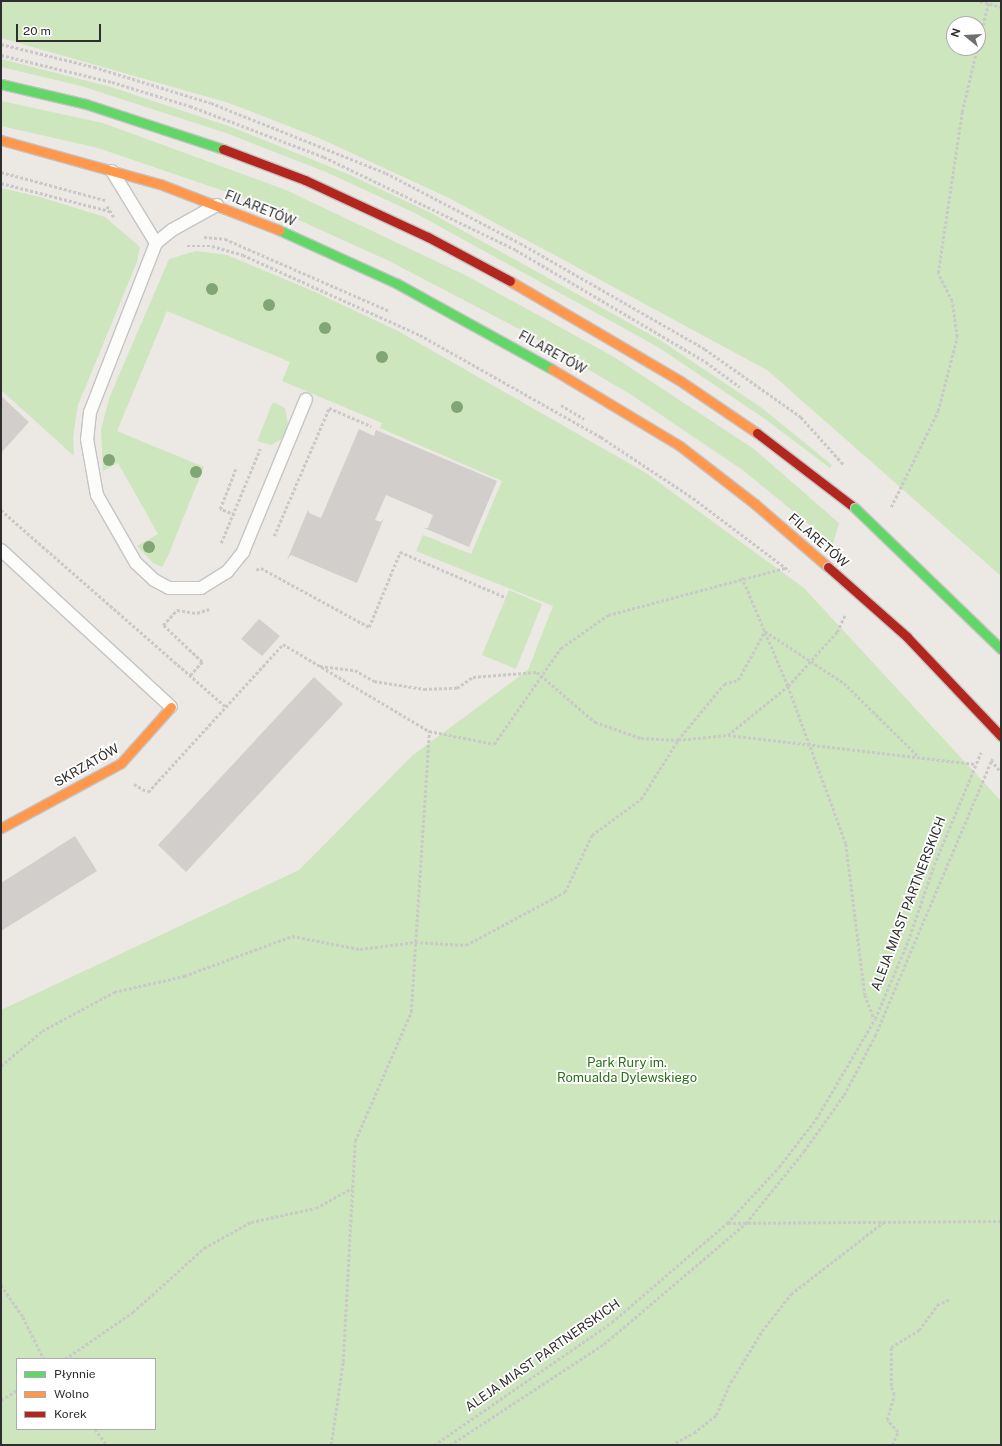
<!DOCTYPE html>
<html>
<head>
<meta charset="utf-8">
<style>
	body { margin:0 }
	#map { position:relative; width:1002px; height:1446px; overflow:hidden; background:#ece8e4; font-family:"Public Sans",sans-serif }
	div>[style] { position:absolute }
	.green>* { inset:0; background:#cee6be }
	.building>* { inset:0; background:#d1cecb }
	.path>* { height:2.5px; margin-top:-1.25px; transform-origin:0; background:repeating-linear-gradient(90deg,#c9c9c8 0 3px,transparent 0 5px) }
	.roads { filter:drop-shadow(1px 0 #c5c4c5) drop-shadow(-1px 0 #c5c4c5) drop-shadow(0 1px #c5c4c5) drop-shadow(0 -1px #c5c4c5) }
	.lane>* { height:12px; margin:-6px; padding:0 6px; transform-origin:6px; border-radius:6px; background:#fcfcfb }
	.fast>* { height:9px; margin:-4.5px; padding:0 4.5px; transform-origin:4.5px; border-radius:4.5px; background:#63d668 }
	.slow>* { height:9px; margin:-4.5px; padding:0 4.5px; transform-origin:4.5px; border-radius:4.5px; background:#ff974d }
	.jam>* { height:9px; margin:-4.5px; padding:0 4.5px; transform-origin:4.5px; border-radius:4.5px; background:#b3261e }
	.path-bridge>* { height:2.5px; margin-top:-1.25px; transform-origin:0; background:repeating-linear-gradient(90deg,#c9c9c8 0 3px,transparent 0 5px) }
	.bridges { filter:drop-shadow(1px 0 #c5c4c5) drop-shadow(-1px 0 #c5c4c5) drop-shadow(0 1px #c5c4c5) drop-shadow(0 -1px #c5c4c5) }
	.fast-bridge>* { height:9px; margin:-4.5px; padding:0 4.5px; transform-origin:4.5px; border-radius:4.5px; background:#63d668 }
	.jam-bridge>* { height:9px; margin:-4.5px; padding:0 4.5px; transform-origin:4.5px; border-radius:4.5px; background:#b3261e }
	.trees>* { width:12px; height:12px; margin:-6px; border-radius:50%; background:#82a575 }
	span { translate:-50% -50%; white-space:nowrap; text-align:center; line-height:1.15; -webkit-text-stroke:3.5px #fff; paint-order:stroke }
	.street-label { font-size:13px; color:#2e2e2e }
	.park-label { font-size:13px; color:#2c6e1b }
	.frame { position:absolute; inset:0; border:2px solid #2e2e2e; pointer-events:none }
	.legend { position:absolute; left:16px; top:1358px; width:140px; height:72px; box-sizing:border-box; background:#fff; border:1px solid #ababab; margin:0; padding:5px 7px; list-style:none; font-size:12px; color:#2e2e2e }
	.legend li { display:flex; align-items:center; gap:8px; height:20px }
	.legend b { width:20px; border:1px solid #ababab }
	.north { position:absolute; left:946px; top:16px; width:40px; height:40px; box-sizing:border-box; background:#fff; border:1px solid #ababab; border-radius:50%; rotate:288deg; font-size:11px; font-weight:700; line-height:16px; text-align:center; color:#2e2e2e }
	.north::after { content:''; display:block; margin:auto; width:14px; height:18px; background:#706f6e; clip-path:polygon(50% 0,100% 100%,50% 72%,0 100%) }
	.scale { position:absolute; left:16px; top:24px; width:85px; height:18px; box-sizing:border-box; border:2px solid #2e2e2e; border-top:0; padding-left:5px; font-size:12px; line-height:14px; white-space:nowrap; color:#2e2e2e; -webkit-text-stroke:3px #fff; paint-order:stroke }
</style>
</head>
<body>
<div id="map">
	<div class="green">
		<div style="clip-path:polygon(evenodd,1px 1px,1001px 1px,1001px 576px,767px 370px,449px 198px,319px 138px,229px 103px,1px 38px,1px 1px,954px 24px,978px 24px,978px 48px,954px 48px,954px 24px)"></div>
		<div style="clip-path:polygon(1px 59px,111px 87px,234px 128px,348px 174px,431px 213px,660px 340px,762px 408px,832px 465px,830px 468px,765px 419px,658px 347px,417px 214px,326px 172px,226px 133px,81px 86px,1px 67px)"></div>
		<div style="clip-path:polygon(1px 101px,103px 123px,286px 190px,467px 276px,614px 357px,754px 449px,839px 523px,833px 544px,744px 471px,630px 394px,523px 331px,389px 261px,268px 206px,98px 148px,1px 126px)"></div>
		<div style="clip-path:polygon(1px 188px,40px 197px,105px 217px,140px 247px,137px 262px,78px 405px,73px 437px,74px 456px,1px 390px)"></div>
		<div style="clip-path:polygon(evenodd,196px 251px,227px 255px,313px 291px,398px 331px,646px 473px,804px 588px,1001px 801px,1001px 1445px,1px 1445px,1px 1010px,299px 870px,413px 755px,528px 670px,553px 606px,416px 551px,423px 535px,471px 554px,502px 481px,380px 428px,382px 423px,282px 381px,290px 362px,167px 311px,117px 431px,204px 467px,167px 558px,162px 567px,153px 563px,137px 546px,158px 534px,118px 463px,103px 471px,101px 429px,110px 396px,169px 259px,196px 251px,17px 1359px,155px 1359px,155px 1429px,17px 1429px,17px 1359px)"></div>
		<div style="clip-path:polygon(273px 402px,285px 408px,288px 425px,282px 439px,271px 445px,257px 441px)"></div>
		<div style="clip-path:polygon(509px 590px,542px 604px,516px 669px,482px 655px)"></div>
	</div>
	<div class="building">
		<div style="clip-path:polygon(1px 396px,29px 422px,1px 453px)"></div>
		<div style="clip-path:polygon(359px 429px,374px 436px,376px 430px,497px 481px,469px 547px,424px 528px,428px 528px,433px 515px,386px 495px,375px 520px,381px 522px,384px 518px,357px 583px,291px 555px,287px 560px,308px 510px,309px 513px,321px 518px)"></div>
		<div style="clip-path:polygon(259px 619px,280px 636px,262px 656px,241px 639px)"></div>
		<div style="clip-path:polygon(314px 677px,343px 704px,186px 872px,158px 845px)"></div>
		<div style="clip-path:polygon(75px 836px,97px 871px,1px 931px,1px 883px)"></div>
	</div>
	<div class="path">
		<div style="left:980px;top:1px;width:22px;rotate:16deg"></div>
		<div style="left:1px;top:44px;width:96px;rotate:13.9deg"></div>
		<div style="left:94px;top:67px;width:122px;rotate:17.1deg"></div>
		<div style="left:211px;top:103px;width:188px;rotate:21.8deg"></div>
		<div style="left:386px;top:173px;width:151px;rotate:27.6deg"></div>
		<div style="left:520px;top:243px;width:213px;rotate:29.8deg"></div>
		<div style="left:705px;top:349px;width:118px;rotate:35.3deg"></div>
		<div style="left:801px;top:417px;width:64px;rotate:48.1deg"></div>
		<div style="left:978px;top:45px;width:45px;rotate:-76deg"></div>
		<div style="left:1px;top:55px;width:114px;rotate:13.7deg"></div>
		<div style="left:112px;top:82px;width:82px;rotate:17.1deg"></div>
		<div style="left:190px;top:106px;width:143px;rotate:20.8deg"></div>
		<div style="left:324px;top:157px;width:213px;rotate:25.8deg"></div>
		<div style="left:516px;top:250px;width:221px;rotate:30.5deg"></div>
		<div style="left:706px;top:362px;width:42px;rotate:36.3deg"></div>
		<div style="left:1px;top:172px;width:108px;rotate:15.1deg"></div>
		<div style="left:1px;top:183px;width:112px;rotate:14.5deg"></div>
		<div style="left:107px;top:206px;width:13px;rotate:58deg"></div>
		<div style="left:204px;top:237px;width:21px;rotate:5deg"></div>
		<div style="left:225px;top:239px;width:180px;rotate:23.6deg"></div>
		<div style="left:187px;top:246px;width:25px"></div>
		<div style="left:212px;top:246px;width:32px;rotate:16deg"></div>
		<div style="left:243px;top:255px;width:194px;rotate:24.3deg"></div>
		<div style="left:420px;top:335px;width:208px;rotate:29.4deg"></div>
		<div style="left:601px;top:437px;width:110px;rotate:33.5deg"></div>
		<div style="left:693px;top:498px;width:121px;rotate:37deg"></div>
		<div style="left:561px;top:405px;width:27px;rotate:31deg"></div>
		<div style="left:891px;top:507px;width:107px;rotate:-63.9deg"></div>
		<div style="left:938px;top:411px;width:76px;rotate:-75.6deg"></div>
		<div style="left:957px;top:337px;width:36px;rotate:-98deg"></div>
		<div style="left:952px;top:301px;width:31px;rotate:-117deg"></div>
		<div style="left:938px;top:273px;width:163px;rotate:-81.5deg"></div>
		<div style="left:962px;top:112px;width:66px;rotate:-76.8deg"></div>
		<div style="left:1px;top:510px;width:298px;rotate:41.2deg"></div>
		<div style="left:235px;top:515px;width:16px;rotate:-158deg"></div>
		<div style="left:220px;top:509px;width:44px;rotate:-68.7deg"></div>
		<div style="left:274px;top:536px;width:139px;rotate:-66.7deg"></div>
		<div style="left:329px;top:408px;width:46px;rotate:23.2deg"></div>
		<div style="left:221px;top:543px;width:102px;rotate:-67.5deg"></div>
		<div style="left:256px;top:570px;width:5px;rotate:-22deg"></div>
		<div style="left:261px;top:568px;width:123px;rotate:28.6deg"></div>
		<div style="left:369px;top:627px;width:81px;rotate:-67.5deg"></div>
		<div style="left:400px;top:552px;width:114px;rotate:23.2deg"></div>
		<div style="left:742px;top:577px;width:118px;rotate:67.1deg"></div>
		<div style="left:788px;top:686px;width:168px;rotate:69.8deg"></div>
		<div style="left:846px;top:844px;width:152px;rotate:82.8deg"></div>
		<div style="left:865px;top:995px;width:25px;rotate:69deg"></div>
		<div style="left:320px;top:666px;width:35px;rotate:7deg"></div>
		<div style="left:355px;top:670px;width:22px;rotate:30deg"></div>
		<div style="left:374px;top:681px;width:51px;rotate:9.1deg"></div>
		<div style="left:424px;top:689px;width:33px;rotate:-2deg"></div>
		<div style="left:457px;top:688px;width:19px;rotate:-35deg"></div>
		<div style="left:473px;top:677px;width:64px;rotate:-4.5deg"></div>
		<div style="left:537px;top:672px;width:77px;rotate:40.8deg"></div>
		<div style="left:595px;top:722px;width:49px;rotate:19.2deg"></div>
		<div style="left:641px;top:738px;width:37px;rotate:3deg"></div>
		<div style="left:678px;top:740px;width:72px;rotate:-50.6deg"></div>
		<div style="left:724px;top:684px;width:15px;rotate:-16deg"></div>
		<div style="left:738px;top:680px;width:56px;rotate:-61.1deg"></div>
		<div style="left:765px;top:631px;width:95px;rotate:33.4deg"></div>
		<div style="left:844px;top:683px;width:105px;rotate:44.6deg"></div>
		<div style="left:190px;top:675px;width:18px;rotate:-47deg"></div>
		<div style="left:202px;top:662px;width:54px;rotate:-136.5deg"></div>
		<div style="left:163px;top:625px;width:21px;rotate:-47deg"></div>
		<div style="left:177px;top:610px;width:20px;rotate:9deg"></div>
		<div style="left:197px;top:613px;width:13px;rotate:-18deg"></div>
		<div style="left:728px;top:735px;width:249px;rotate:6.7deg"></div>
		<div style="left:134px;top:784px;width:16px;rotate:30deg"></div>
		<div style="left:148px;top:792px;width:200px;rotate:-47.6deg"></div>
		<div style="left:283px;top:644px;width:170px;rotate:30.8deg"></div>
		<div style="left:429px;top:731px;width:66px;rotate:11.3deg"></div>
		<div style="left:494px;top:744px;width:117px;rotate:-55.1deg"></div>
		<div style="left:561px;top:648px;width:57px;rotate:-35.1deg"></div>
		<div style="left:608px;top:615px;width:183px;rotate:-14.9deg"></div>
		<div style="left:1px;top:1066px;width:54px;rotate:-40.5deg"></div>
		<div style="left:42px;top:1031px;width:82px;rotate:-28.4deg"></div>
		<div style="left:114px;top:992px;width:72px;rotate:-12.9deg"></div>
		<div style="left:184px;top:976px;width:115px;rotate:-20.3deg"></div>
		<div style="left:292px;top:936px;width:69px;rotate:10.8deg"></div>
		<div style="left:360px;top:949px;width:55px;rotate:-7.3deg"></div>
		<div style="left:415px;top:942px;width:51px;rotate:3.4deg"></div>
		<div style="left:466px;top:945px;width:112px;rotate:-28.2deg"></div>
		<div style="left:565px;top:892px;width:63px;rotate:-64.7deg"></div>
		<div style="left:592px;top:835px;width:61px;rotate:-36.3deg"></div>
		<div style="left:641px;top:799px;width:70px;rotate:-57.9deg"></div>
		<div style="left:678px;top:740px;width:50px;rotate:-5.7deg"></div>
		<div style="left:728px;top:735px;width:77px;rotate:-39.2deg"></div>
		<div style="left:788px;top:686px;width:73px;rotate:-47.8deg"></div>
		<div style="left:837px;top:632px;width:19px;rotate:-65deg"></div>
		<div style="left:728px;top:1223px;width:273px;rotate:-0.4deg"></div>
		<div style="left:1px;top:1285px;width:39px;rotate:55deg"></div>
		<div style="left:23px;top:1317px;width:47px;rotate:63.4deg"></div>
		<div style="left:65px;top:1359px;width:83px;rotate:-34.7deg"></div>
		<div style="left:133px;top:1312px;width:96px;rotate:-42deg"></div>
		<div style="left:204px;top:1248px;width:54px;rotate:-29deg"></div>
		<div style="left:251px;top:1222px;width:66px;rotate:-12.2deg"></div>
		<div style="left:316px;top:1208px;width:41px;rotate:-29.1deg"></div>
		<div style="left:1px;top:1400px;width:19px;rotate:-32deg"></div>
		<div style="left:95px;top:1429px;width:20px;rotate:53deg"></div>
		<div style="left:331px;top:1445px;width:84px;rotate:-81.8deg"></div>
		<div style="left:343px;top:1362px;width:221px;rotate:-86.9deg"></div>
		<div style="left:355px;top:1141px;width:141px;rotate:-66.5deg"></div>
		<div style="left:411px;top:1012px;width:282px;rotate:-86.3deg"></div>
		<div style="left:434px;top:1445px;width:216px;rotate:-34.6deg"></div>
		<div style="left:612px;top:1322px;width:152px;rotate:-40.7deg"></div>
		<div style="left:727px;top:1223px;width:76px;rotate:-47.1deg"></div>
		<div style="left:779px;top:1167px;width:61px;rotate:-52.4deg"></div>
		<div style="left:816px;top:1119px;width:116px;rotate:-59.5deg"></div>
		<div style="left:875px;top:1019px;width:85px;rotate:-67.1deg"></div>
		<div style="left:908px;top:941px;width:80px;rotate:-71.1deg"></div>
		<div style="left:934px;top:865px;width:122px;rotate:-67.4deg"></div>
		<div style="left:450px;top:1445px;width:184px;rotate:-33.3deg"></div>
		<div style="left:604px;top:1344px;width:187px;rotate:-40.4deg"></div>
		<div style="left:746px;top:1223px;width:92px;rotate:-51.1deg"></div>
		<div style="left:804px;top:1151px;width:69px;rotate:-54.5deg"></div>
		<div style="left:844px;top:1095px;width:67px;rotate:-62.3deg"></div>
		<div style="left:875px;top:1036px;width:301px;rotate:-67.1deg"></div>
		<div style="left:671px;top:1445px;width:26px;rotate:-28deg"></div>
		<div style="left:694px;top:1433px;width:28px;rotate:-39deg"></div>
		<div style="left:716px;top:1415px;width:36px;rotate:-66deg"></div>
		<div style="left:731px;top:1382px;width:60px;rotate:-58.7deg"></div>
		<div style="left:762px;top:1331px;width:47px;rotate:-51.9deg"></div>
		<div style="left:791px;top:1294px;width:119px;rotate:-37.8deg"></div>
		<div style="left:892px;top:1445px;width:14px;rotate:-65deg"></div>
		<div style="left:898px;top:1432px;width:16px;rotate:-133deg"></div>
		<div style="left:887px;top:1420px;width:26px;rotate:-74deg"></div>
		<div style="left:894px;top:1395px;width:9px;rotate:-108deg"></div>
		<div style="left:891px;top:1386px;width:39px;rotate:-90deg"></div>
		<div style="left:891px;top:1347px;width:33px;rotate:-31deg"></div>
		<div style="left:919px;top:1330px;width:31px;rotate:-54deg"></div>
		<div style="left:937px;top:1305px;width:14px;rotate:-25deg"></div>
	</div>
	<div class="roads">
		<div class="lane">
			<div style="left:112px;top:171px;width:84px;rotate:58.6deg"></div>
			<div style="left:217px;top:205px;width:51px;rotate:150.9deg"></div>
			<div style="left:172px;top:230px;width:21px;rotate:141deg"></div>
			<div style="left:156px;top:243px;width:181px;rotate:111.3deg"></div>
			<div style="left:90px;top:412px;width:27px;rotate:96deg"></div>
			<div style="left:87px;top:439px;width:57px;rotate:79.9deg"></div>
			<div style="left:97px;top:495px;width:78px;rotate:60.2deg"></div>
			<div style="left:136px;top:563px;width:25px;rotate:43deg"></div>
			<div style="left:154px;top:580px;width:17px;rotate:28deg"></div>
			<div style="left:169px;top:588px;width:32px"></div>
			<div style="left:201px;top:588px;width:31px;rotate:-32deg"></div>
			<div style="left:227px;top:572px;width:26px;rotate:-51deg"></div>
			<div style="left:243px;top:552px;width:165px;rotate:-67.6deg"></div>
			<div style="left:1px;top:550px;width:231px;rotate:42.7deg"></div>
		</div>
		<div class="fast">
			<div style="left:1px;top:84px;width:87px;rotate:13.2deg"></div>
			<div style="left:86px;top:104px;width:144px;rotate:18.2deg"></div>
			<div style="left:279px;top:230px;width:128px;rotate:24.4deg"></div>
			<div style="left:396px;top:283px;width:178px;rotate:28.9deg"></div>
		</div>
		<div class="slow">
			<div style="left:1px;top:140px;width:165px;rotate:15.5deg"></div>
			<div style="left:160px;top:184px;width:128px;rotate:21.1deg"></div>
			<div style="left:510px;top:281px;width:196px;rotate:30.4deg"></div>
			<div style="left:679px;top:380px;width:94px;rotate:34.2deg"></div>
			<div style="left:552px;top:369px;width:149px;rotate:31deg"></div>
			<div style="left:680px;top:446px;width:95px;rotate:37.7deg"></div>
			<div style="left:755px;top:504px;width:96px;rotate:40.8deg"></div>
			<div style="left:1px;top:828px;width:136px;rotate:-28.4deg"></div>
			<div style="left:121px;top:763px;width:75px;rotate:-48.2deg"></div>
		</div>
		<div class="jam">
			<div style="left:223px;top:149px;width:88px;rotate:20.7deg"></div>
			<div style="left:305px;top:180px;width:136px;rotate:24.9deg"></div>
			<div style="left:428px;top:237px;width:93px;rotate:28.2deg"></div>
			<div style="left:757px;top:433px;width:123px;rotate:37.4deg"></div>
		</div>
	</div>
	<div class="path-bridge">
		<div style="left:991px;top:760px;width:16px;rotate:50deg"></div>
	</div>
	<div class="bridges">
		<div class="fast-bridge">
			<div style="left:855px;top:508px;width:203px;rotate:44deg"></div>
		</div>
		<div class="jam-bridge">
			<div style="left:828px;top:567px;width:106px;rotate:41.5deg"></div>
			<div style="left:907px;top:637px;width:137px;rotate:46.5deg"></div>
		</div>
	</div>
	<div class="trees">
		<div style="left:212px;top:289px"></div>
		<div style="left:269px;top:305px"></div>
		<div style="left:325px;top:328px"></div>
		<div style="left:382px;top:357px"></div>
		<div style="left:457px;top:407px"></div>
		<div style="left:109px;top:460px"></div>
		<div style="left:196px;top:472px"></div>
		<div style="left:149px;top:547px"></div>
	</div>
	<div class="street-label">
		<span style="left:260px;top:209px;rotate:22deg">FILARETÓW</span>
		<span style="left:552px;top:353px;rotate:29deg">FILARETÓW</span>
		<span style="left:818px;top:541px;rotate:41deg">FILARETÓW</span>
		<span style="left:87px;top:766px;rotate:-30deg">SKRZATÓW</span>
		<span style="left:909px;top:904px;rotate:-69deg">ALEJA MIAST PARTNERSKICH</span>
		<span style="left:543px;top:1356px;rotate:-35deg">ALEJA MIAST PARTNERSKICH</span>
	</div>
	<div class="park-label">
		<span style="left:627px;top:1071px">Park Rury im.<br>Romualda Dylewskiego</span>
	</div>
	<div class="frame"></div>
	<ul class="legend">
	<li><b style="height:5px;background:#63d668"></b>Płynnie</li>
	<li><b style="height:5px;background:#ff974d"></b>Wolno</li>
	<li><b style="height:5px;background:#b3261e"></b>Korek</li>
	</ul>
	<div class="north">N</div>
	<div class="scale">20 m</div>
</div>
</body>
</html>
